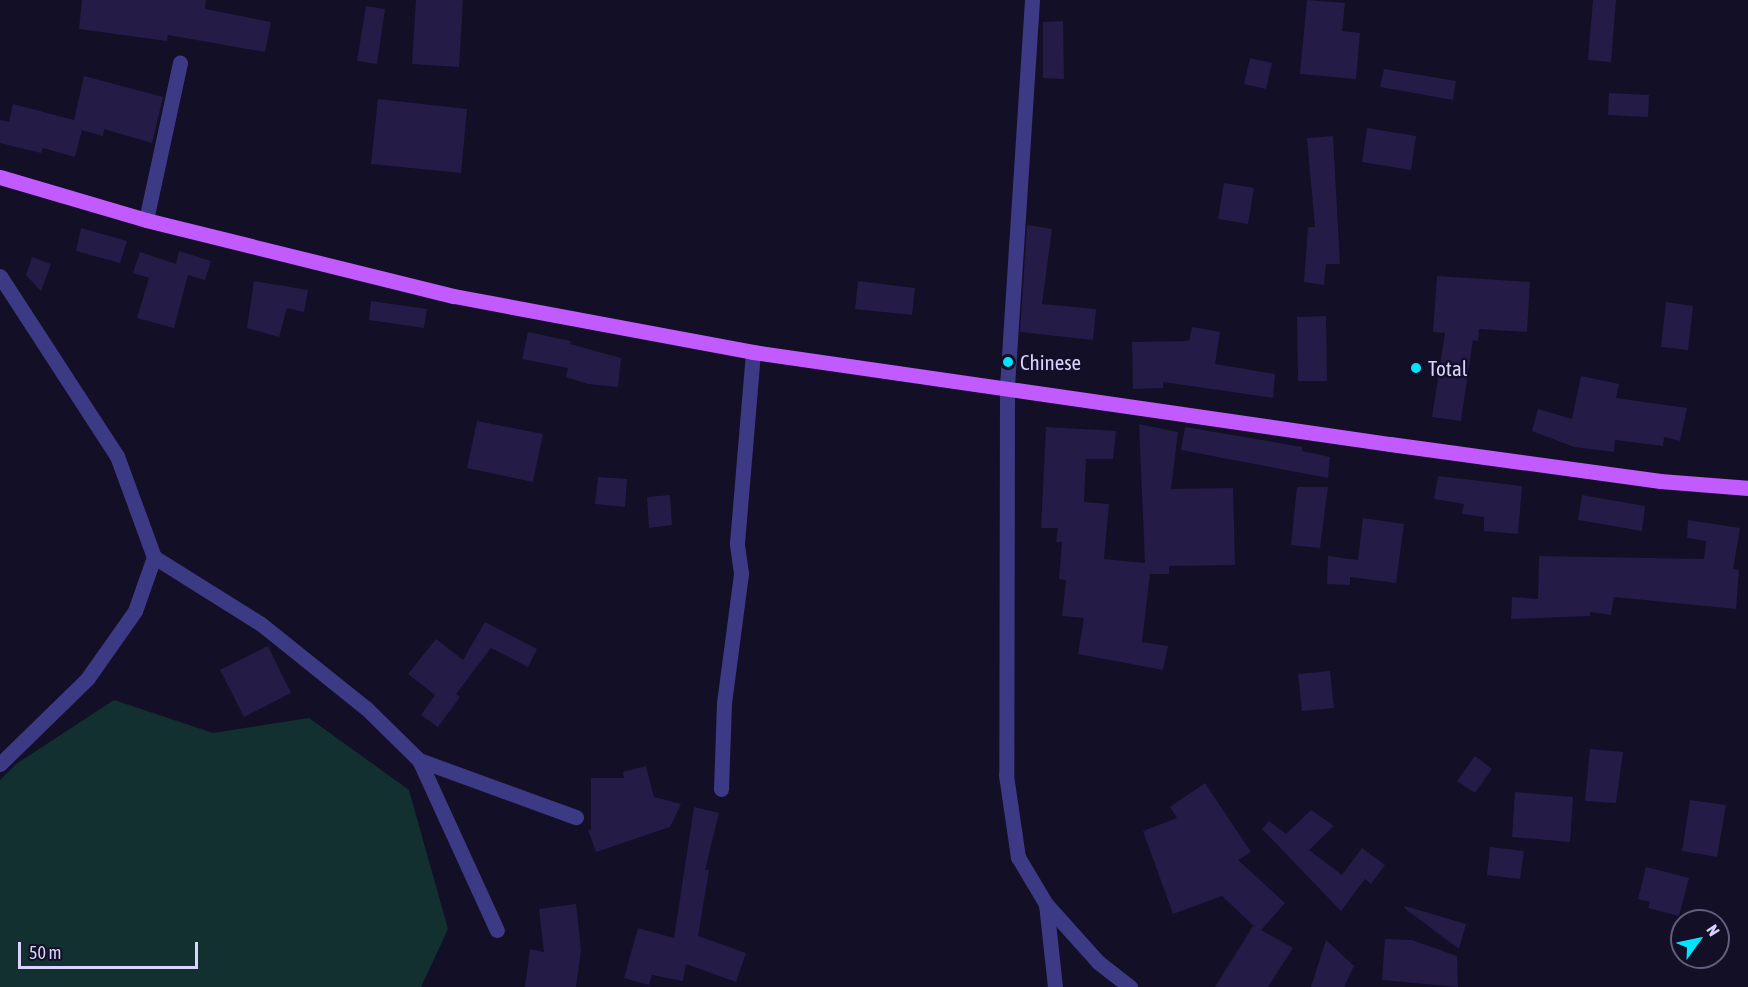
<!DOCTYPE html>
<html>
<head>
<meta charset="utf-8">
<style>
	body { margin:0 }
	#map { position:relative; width:1748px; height:987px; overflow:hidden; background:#130f26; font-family:"Asap Condensed",sans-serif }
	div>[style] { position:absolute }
	.green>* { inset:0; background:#12302f }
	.building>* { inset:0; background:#241b47 }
	.street>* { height:15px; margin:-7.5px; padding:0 7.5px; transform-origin:7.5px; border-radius:7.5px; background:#3d3a85 }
	.primary>* { height:15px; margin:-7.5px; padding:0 7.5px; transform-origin:7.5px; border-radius:7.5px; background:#c25bff }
	.dots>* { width:16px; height:16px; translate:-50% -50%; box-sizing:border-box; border:3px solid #130f26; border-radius:50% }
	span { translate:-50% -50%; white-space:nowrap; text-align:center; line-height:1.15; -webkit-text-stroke:5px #130f26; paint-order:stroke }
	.poi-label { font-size:21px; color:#d9d4ff }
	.left { translate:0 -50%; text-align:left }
	.north { position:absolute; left:1670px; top:909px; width:60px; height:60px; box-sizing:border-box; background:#130f26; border:2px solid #625e7d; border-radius:50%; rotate:57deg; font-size:16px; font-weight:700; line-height:24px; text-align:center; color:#d9d4ff }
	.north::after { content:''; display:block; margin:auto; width:21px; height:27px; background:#00e5ff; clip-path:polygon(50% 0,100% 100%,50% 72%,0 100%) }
	.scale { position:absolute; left:18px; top:942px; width:180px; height:27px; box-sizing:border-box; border:3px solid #d9d4ff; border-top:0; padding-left:8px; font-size:18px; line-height:21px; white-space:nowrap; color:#d9d4ff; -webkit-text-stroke:4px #130f26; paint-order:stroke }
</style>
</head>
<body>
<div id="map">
	<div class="green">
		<div style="clip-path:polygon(114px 700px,213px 733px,309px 718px,409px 790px,448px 929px,421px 987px,0 987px,0 780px,16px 764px)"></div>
	</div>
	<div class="building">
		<div style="clip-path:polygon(82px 0,206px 0,205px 9px,271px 22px,265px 52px,168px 35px,167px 41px,79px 29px)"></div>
		<div style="clip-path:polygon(416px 0,463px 0,459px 67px,412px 64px)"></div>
		<div style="clip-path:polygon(1307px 0,1345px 3px,1342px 31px,1360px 33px,1356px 79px,1300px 74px)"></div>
		<div style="clip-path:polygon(1593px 0,1616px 0,1611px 62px,1588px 60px)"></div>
		<div style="clip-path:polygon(366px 6px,385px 9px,377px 64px,357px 61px)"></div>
		<div style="clip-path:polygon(1063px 21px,1064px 79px,1043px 78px,1043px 22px)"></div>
		<div style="clip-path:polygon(1250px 58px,1272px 63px,1266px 89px,1244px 84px)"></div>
		<div style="clip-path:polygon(1384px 69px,1456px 81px,1453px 100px,1380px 87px)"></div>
		<div style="clip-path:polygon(84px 76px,163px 97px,152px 143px,104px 129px,103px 136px,82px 130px,75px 157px,43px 148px,41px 153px,0 143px,0 120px,9px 122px,13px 104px,74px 120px)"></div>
		<div style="clip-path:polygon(1609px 93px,1649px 95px,1648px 117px,1608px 115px)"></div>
		<div style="clip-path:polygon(378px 99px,467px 109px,461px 173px,371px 164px)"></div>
		<div style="clip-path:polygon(1367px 128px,1416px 136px,1411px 170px,1362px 162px)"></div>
		<div style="clip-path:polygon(1333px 136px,1340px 264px,1326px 264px,1324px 285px,1304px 282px,1308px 227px,1315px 227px,1307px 138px)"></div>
		<div style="clip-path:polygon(1224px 183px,1254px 188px,1248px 224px,1218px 219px)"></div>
		<div style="clip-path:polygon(1027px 225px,1052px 229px,1042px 304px,1096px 309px,1093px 340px,1020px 332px)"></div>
		<div style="clip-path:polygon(81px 228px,127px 241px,120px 263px,76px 251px)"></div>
		<div style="clip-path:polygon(179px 251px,211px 261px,205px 280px,188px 275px,174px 328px,137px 318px,149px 278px,133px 273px,140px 252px,176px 264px)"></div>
		<div style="clip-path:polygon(32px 257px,51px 264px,41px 291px,26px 275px)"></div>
		<div style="clip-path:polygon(1437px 276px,1530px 282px,1527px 332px,1479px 329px,1478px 341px,1473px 340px,1461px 421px,1432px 417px,1445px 333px,1433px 332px)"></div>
		<div style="clip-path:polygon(254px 281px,308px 290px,304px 312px,287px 308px,279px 337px,247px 328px)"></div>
		<div style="clip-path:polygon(858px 281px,915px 288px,912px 315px,855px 309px)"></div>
		<div style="clip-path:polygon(371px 301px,427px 309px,424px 328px,369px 320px)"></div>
		<div style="clip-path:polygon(1666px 302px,1693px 306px,1688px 350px,1661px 347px)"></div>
		<div style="clip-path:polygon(1326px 316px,1327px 381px,1298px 381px,1297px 317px)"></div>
		<div style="clip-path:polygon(1192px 327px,1220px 332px,1215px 364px,1275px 374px,1273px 398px,1163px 382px,1163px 388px,1133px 389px,1132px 342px,1189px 341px)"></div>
		<div style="clip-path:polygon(528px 332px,571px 341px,570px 344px,621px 358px,618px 387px,588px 384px,566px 377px,568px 368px,522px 359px)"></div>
		<div style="clip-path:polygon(1581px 376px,1619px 384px,1616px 398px,1687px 408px,1680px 441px,1664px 437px,1663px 446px,1615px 440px,1614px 452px,1574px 447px,1532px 431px,1538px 409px,1572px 419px)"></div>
		<div style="clip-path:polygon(477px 421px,543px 434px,533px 482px,467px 468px)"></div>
		<div style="clip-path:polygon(1139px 424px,1178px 432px,1171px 489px,1233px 488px,1235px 565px,1169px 566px,1169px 574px,1150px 574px,1142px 642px,1168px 646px,1163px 670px,1078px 654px,1084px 618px,1062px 616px,1066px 580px,1059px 579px,1062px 542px,1056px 542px,1058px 528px,1041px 528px,1046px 427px,1116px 431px,1113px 459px,1086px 459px,1084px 502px,1109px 504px,1104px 559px,1145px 563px)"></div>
		<div style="clip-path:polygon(1185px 427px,1302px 447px,1302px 451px,1330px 457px,1328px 478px,1181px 450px)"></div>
		<div style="clip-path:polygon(1438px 476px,1522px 486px,1518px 534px,1484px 531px,1484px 517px,1462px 514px,1464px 504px,1434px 499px)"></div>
		<div style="clip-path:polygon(598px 477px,627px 479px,625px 507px,595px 504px)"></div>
		<div style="clip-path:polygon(1297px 487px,1328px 487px,1320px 548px,1291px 545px)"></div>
		<div style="clip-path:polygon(670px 495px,672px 525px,649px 528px,647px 497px)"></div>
		<div style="clip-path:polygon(1582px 495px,1645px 506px,1642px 531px,1578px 520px)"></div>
		<div style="clip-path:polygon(1363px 518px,1404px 524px,1396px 583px,1350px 577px,1350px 585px,1327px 584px,1328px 556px,1358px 560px)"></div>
		<div style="clip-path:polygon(1688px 520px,1740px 528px,1733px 569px,1739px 570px,1736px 609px,1614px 597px,1611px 615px,1590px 612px,1590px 616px,1511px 619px,1512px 597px,1538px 599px,1539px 556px,1704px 559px,1706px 541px,1687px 538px)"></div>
		<div style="clip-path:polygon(485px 622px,537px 649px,528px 667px,491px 648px,456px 694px,460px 697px,438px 727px,421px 715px,435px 695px,408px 674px,436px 639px,463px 660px)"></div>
		<div style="clip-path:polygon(268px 646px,291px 693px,244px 717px,220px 670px)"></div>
		<div style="clip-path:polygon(1330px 671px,1334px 708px,1302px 711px,1298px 674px)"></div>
		<div style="clip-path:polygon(1590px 749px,1623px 752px,1616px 803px,1585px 801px)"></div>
		<div style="clip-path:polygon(1475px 756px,1492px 769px,1475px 793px,1457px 781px)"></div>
		<div style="clip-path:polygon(646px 766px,654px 797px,681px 804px,670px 827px,596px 852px,588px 830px,591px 829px,591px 778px,624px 778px,623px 772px)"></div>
		<div style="clip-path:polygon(1205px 783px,1251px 852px,1238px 860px,1285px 903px,1261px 930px,1293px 948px,1268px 987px,1215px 987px,1253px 926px,1256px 928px,1222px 896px,1173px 914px,1143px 831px,1177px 818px,1170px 807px)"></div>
		<div style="clip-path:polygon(1515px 792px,1573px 797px,1570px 842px,1512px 837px)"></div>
		<div style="clip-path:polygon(1690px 800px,1726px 805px,1717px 857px,1682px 851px)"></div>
		<div style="clip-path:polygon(694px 807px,719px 813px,705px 870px,709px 870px,698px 936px,746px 953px,736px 982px,686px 964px,683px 981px,652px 975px,649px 985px,624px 978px,638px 928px,674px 938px)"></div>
		<div style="clip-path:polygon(1311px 810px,1334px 826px,1309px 850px,1342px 875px,1362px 848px,1385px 865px,1371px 884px,1365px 879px,1341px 911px,1262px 829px,1269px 821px,1286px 834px)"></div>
		<div style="clip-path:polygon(1490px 847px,1524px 851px,1520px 879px,1487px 875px)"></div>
		<div style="clip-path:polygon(1646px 867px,1689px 878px,1679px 916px,1648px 908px,1650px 902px,1638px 899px)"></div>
		<div style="clip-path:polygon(576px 904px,581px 950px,576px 987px,525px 987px,530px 949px,544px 952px,539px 909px)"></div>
		<div style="clip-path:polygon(1405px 906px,1466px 924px,1459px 949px,1404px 908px)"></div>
		<div style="clip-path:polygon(1385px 939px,1412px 940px,1457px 956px,1458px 987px,1382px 980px)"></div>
		<div style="clip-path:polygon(1326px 940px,1354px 966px,1344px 987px,1311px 987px)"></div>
	</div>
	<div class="street">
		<div style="left:1032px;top:0;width:389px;rotate:93.7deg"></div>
		<div style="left:1007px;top:388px;width:387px;rotate:90.1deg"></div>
		<div style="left:1006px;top:775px;width:83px;rotate:81.7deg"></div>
		<div style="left:1018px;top:857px;width:55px;rotate:59.2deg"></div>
		<div style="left:1046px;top:904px;width:78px;rotate:48.1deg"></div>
		<div style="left:1098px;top:962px;width:41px;rotate:38deg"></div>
		<div style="left:146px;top:220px;width:161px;rotate:-77.8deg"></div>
		<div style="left:0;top:276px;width:215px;rotate:57deg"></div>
		<div style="left:117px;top:456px;width:108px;rotate:69.9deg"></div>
		<div style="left:154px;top:557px;width:57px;rotate:109.4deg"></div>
		<div style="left:135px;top:611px;width:83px;rotate:125.2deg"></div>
		<div style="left:87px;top:679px;width:122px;rotate:135.7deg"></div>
		<div style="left:154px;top:557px;width:126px;rotate:32.1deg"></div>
		<div style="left:261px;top:624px;width:134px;rotate:38.7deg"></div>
		<div style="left:366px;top:708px;width:74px;rotate:44.5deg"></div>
		<div style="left:419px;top:760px;width:187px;rotate:65.4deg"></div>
		<div style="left:419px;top:760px;width:167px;rotate:20deg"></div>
		<div style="left:721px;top:789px;width:86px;rotate:-88deg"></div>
		<div style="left:724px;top:703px;width:131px;rotate:-82.5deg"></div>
		<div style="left:741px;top:573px;width:30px;rotate:-98deg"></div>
		<div style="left:737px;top:543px;width:192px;rotate:-85.2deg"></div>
		<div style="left:1046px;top:904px;width:83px;rotate:83.8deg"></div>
	</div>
	<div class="primary">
		<div style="left:0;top:177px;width:152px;rotate:16.4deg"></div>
		<div style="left:146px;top:220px;width:317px;rotate:13.9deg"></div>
		<div style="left:454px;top:296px;width:304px;rotate:10.6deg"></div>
		<div style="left:753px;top:352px;width:644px;rotate:8.22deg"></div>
		<div style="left:1390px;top:444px;width:273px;rotate:7.8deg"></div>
		<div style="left:1660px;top:481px;width:88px;rotate:4.5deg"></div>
	</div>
	<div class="dots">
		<div style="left:1008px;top:362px;background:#00e5ff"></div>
		<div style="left:1416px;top:368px;background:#00e5ff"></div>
	</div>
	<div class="poi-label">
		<span class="left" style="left:1020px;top:362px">Chinese</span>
		<span class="left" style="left:1428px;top:368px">Total</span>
	</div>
	<div class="north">N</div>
	<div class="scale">50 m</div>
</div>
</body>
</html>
